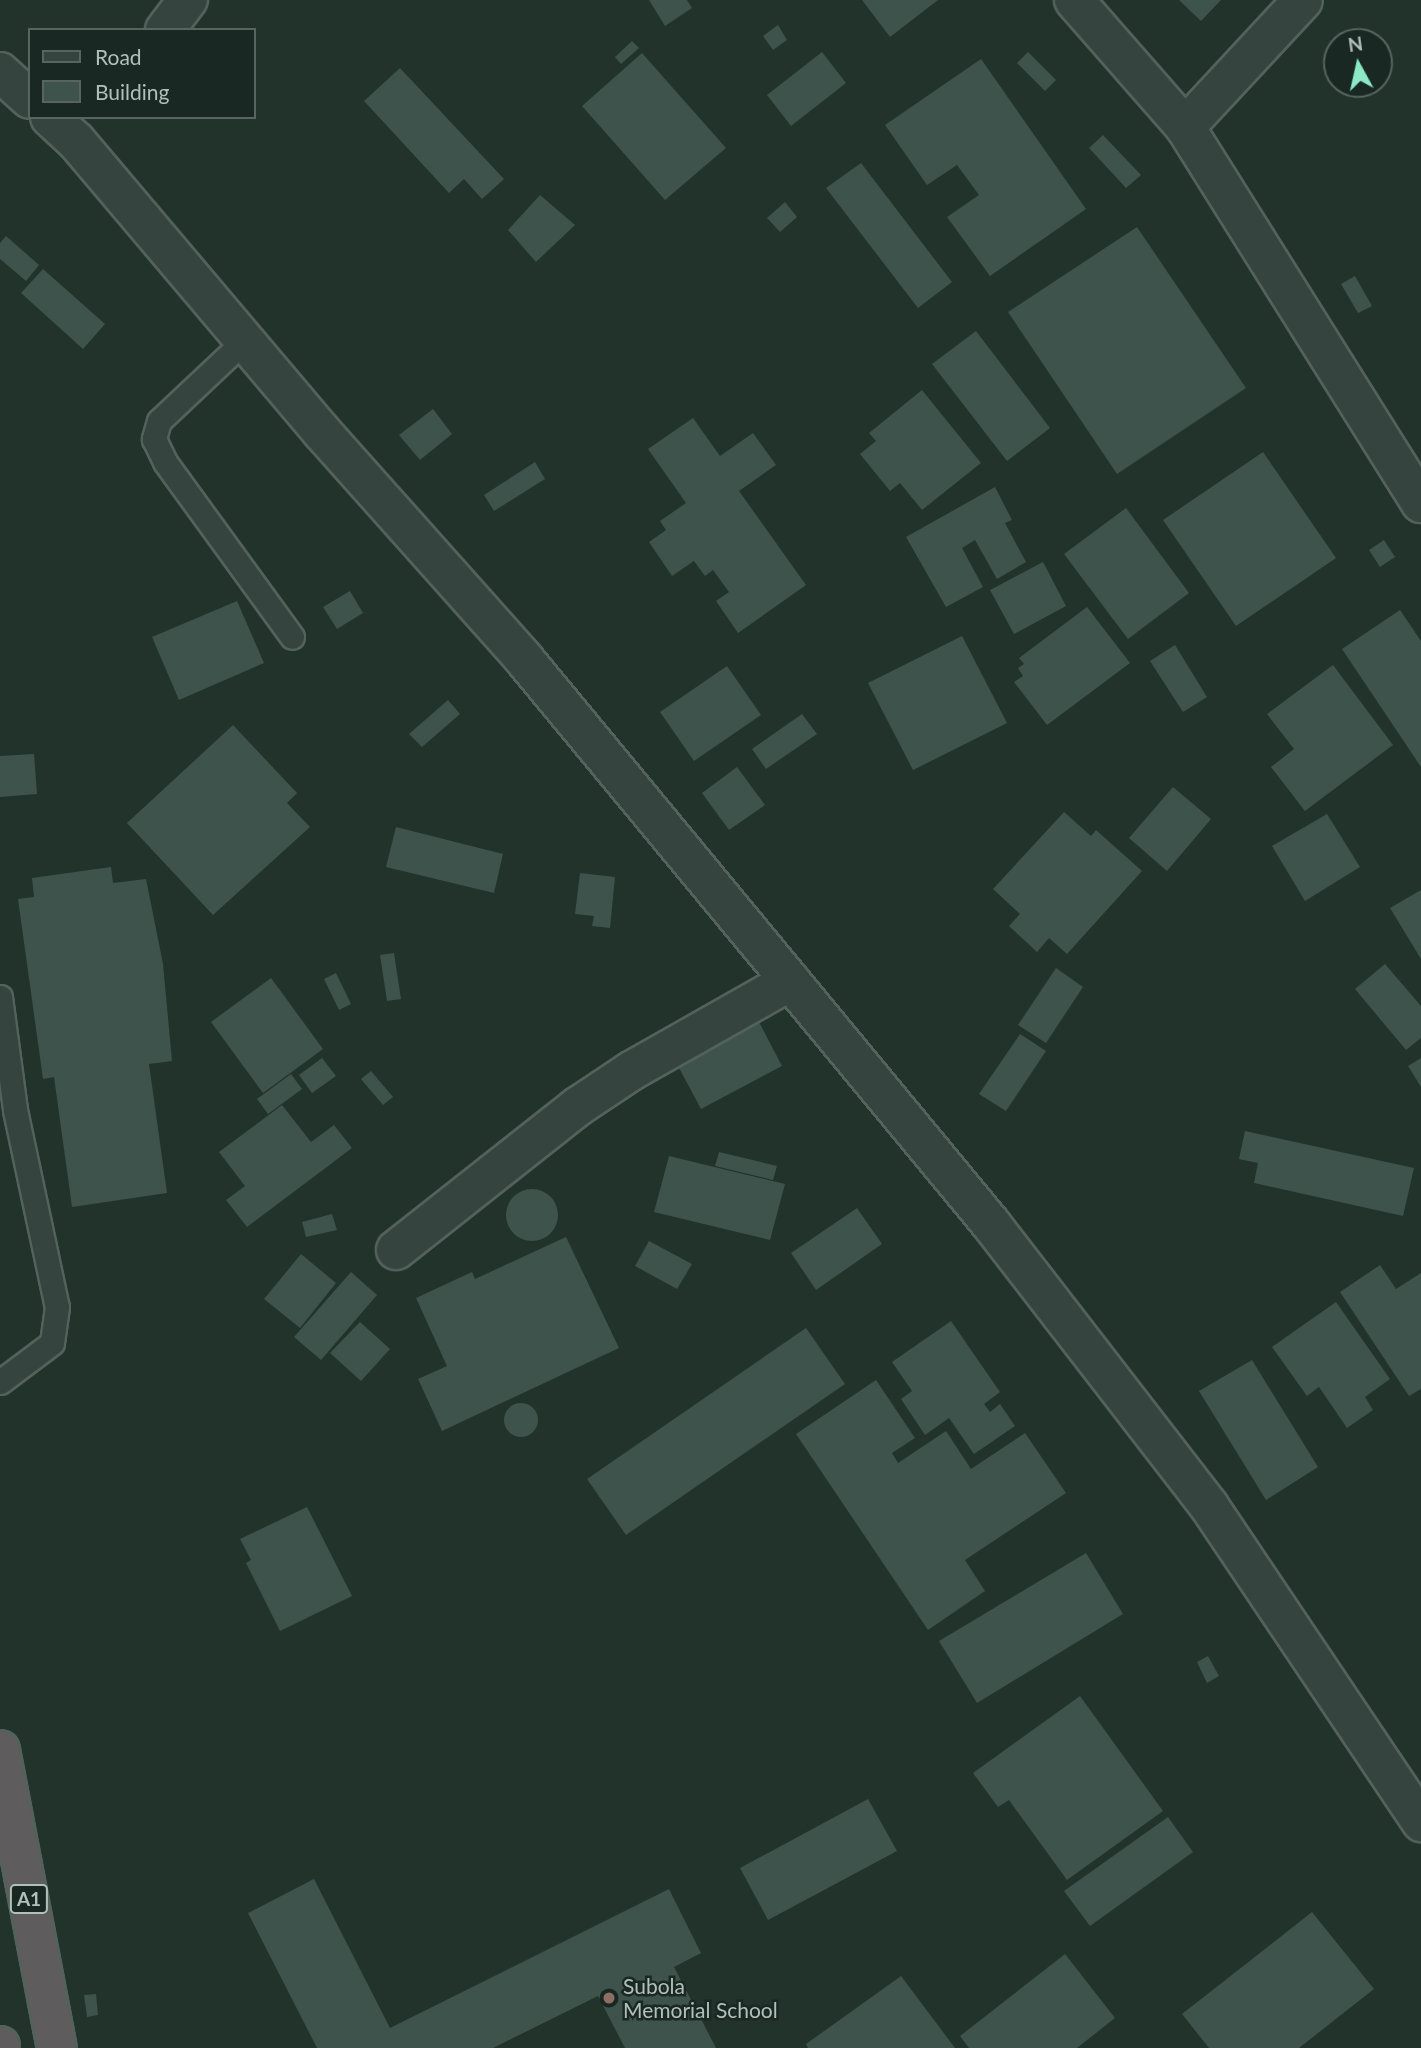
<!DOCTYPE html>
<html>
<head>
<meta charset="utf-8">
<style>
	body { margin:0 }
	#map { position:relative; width:1421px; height:2048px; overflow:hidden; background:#22332c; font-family:Lato,sans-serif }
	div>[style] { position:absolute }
	.building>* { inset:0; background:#3e534b }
	.round { border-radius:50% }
	.roads { filter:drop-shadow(2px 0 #52625c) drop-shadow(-2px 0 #52625c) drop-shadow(0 2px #52625c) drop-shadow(0 -2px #52625c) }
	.service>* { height:23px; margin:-11.5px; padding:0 11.5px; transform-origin:11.5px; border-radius:11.5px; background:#35443e }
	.minor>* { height:38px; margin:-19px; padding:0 19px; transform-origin:19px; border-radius:19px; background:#35443e }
	.trunk>* { height:38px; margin:-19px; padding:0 19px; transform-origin:19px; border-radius:19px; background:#5e5c5c }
	.dots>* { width:19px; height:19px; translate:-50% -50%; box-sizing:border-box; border:4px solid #1a2823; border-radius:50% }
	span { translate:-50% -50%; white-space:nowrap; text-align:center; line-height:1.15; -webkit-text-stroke:5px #1a2823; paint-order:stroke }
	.shield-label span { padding:2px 5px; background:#1a2823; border:2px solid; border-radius:5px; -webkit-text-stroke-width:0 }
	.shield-label { font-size:19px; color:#afc1ba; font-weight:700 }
	.poi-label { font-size:21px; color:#afc1ba }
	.left { translate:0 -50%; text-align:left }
	.legend { position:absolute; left:28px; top:28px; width:228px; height:91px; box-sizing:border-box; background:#1a2823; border:2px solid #56655f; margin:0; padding:9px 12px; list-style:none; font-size:21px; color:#afc1ba }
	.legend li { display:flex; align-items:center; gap:14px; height:35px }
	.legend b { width:35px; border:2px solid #56655f }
	.north { position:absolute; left:1323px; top:28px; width:70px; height:70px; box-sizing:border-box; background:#1a2823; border:2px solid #56655f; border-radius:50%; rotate:352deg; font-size:19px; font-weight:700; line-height:28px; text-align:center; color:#afc1ba }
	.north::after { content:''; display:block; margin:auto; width:24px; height:32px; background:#8ce9c5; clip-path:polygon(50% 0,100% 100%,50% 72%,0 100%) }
</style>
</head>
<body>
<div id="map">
	<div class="building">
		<div style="clip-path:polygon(649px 0,687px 0,692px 8px,665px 26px)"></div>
		<div style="clip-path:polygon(862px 0,938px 0,890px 37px)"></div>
		<div style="clip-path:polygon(1179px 0,1221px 0,1201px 21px)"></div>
		<div style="clip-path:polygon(778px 25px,787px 40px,773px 50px,763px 36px)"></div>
		<div style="clip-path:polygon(632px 41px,639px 48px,621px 64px,615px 57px)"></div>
		<div style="clip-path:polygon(822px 52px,846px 83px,791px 126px,767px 95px)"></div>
		<div style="clip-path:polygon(1028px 52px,1056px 80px,1045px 91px,1017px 63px)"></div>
		<div style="clip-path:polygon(642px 53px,726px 148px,665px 200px,582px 106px)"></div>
		<div style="clip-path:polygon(981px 59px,1086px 209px,990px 276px,947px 217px,979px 195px,957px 165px,927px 185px,885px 125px)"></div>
		<div style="clip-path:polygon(400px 68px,504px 179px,482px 199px,464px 179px,449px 193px,364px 101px)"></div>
		<div style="clip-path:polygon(1103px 135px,1141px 175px,1126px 188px,1089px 148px)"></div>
		<div style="clip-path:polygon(861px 163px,952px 282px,918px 308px,826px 188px)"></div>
		<div style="clip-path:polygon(540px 195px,575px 225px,536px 262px,508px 230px)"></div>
		<div style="clip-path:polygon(785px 202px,797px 217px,780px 232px,767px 218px)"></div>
		<div style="clip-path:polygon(1137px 227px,1246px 388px,1117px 474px,1008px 312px)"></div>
		<div style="clip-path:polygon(6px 236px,39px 265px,26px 281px,0 259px,0 243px)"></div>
		<div style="clip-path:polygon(43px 269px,105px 324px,83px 349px,21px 293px)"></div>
		<div style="clip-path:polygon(1355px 276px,1372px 306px,1358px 313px,1341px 284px)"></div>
		<div style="clip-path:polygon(976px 331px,1050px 428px,1007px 461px,932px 364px)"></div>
		<div style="clip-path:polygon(922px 390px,981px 463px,922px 510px,900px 483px,890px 491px,860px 454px,876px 441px,869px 433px)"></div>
		<div style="clip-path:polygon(433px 409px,452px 434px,420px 460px,399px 435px)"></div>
		<div style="clip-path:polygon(693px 418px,720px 456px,753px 433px,776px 465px,739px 491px,806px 585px,738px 633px,716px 601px,729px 592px,713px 570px,705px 576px,694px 561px,672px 576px,649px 542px,666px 530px,660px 521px,686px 503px,648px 449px)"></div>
		<div style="clip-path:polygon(1263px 452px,1336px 558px,1236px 626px,1163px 520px)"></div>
		<div style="clip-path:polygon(535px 462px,545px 479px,494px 511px,484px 495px)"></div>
		<div style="clip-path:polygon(995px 487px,1012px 520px,1005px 523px,1026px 562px,997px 579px,975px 540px,962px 548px,983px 587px,946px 607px,906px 537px)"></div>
		<div style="clip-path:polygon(1126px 508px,1189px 593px,1128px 639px,1064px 554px)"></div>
		<div style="clip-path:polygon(1384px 540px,1395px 557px,1380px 567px,1369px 550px)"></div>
		<div style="clip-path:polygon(1043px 562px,1066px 606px,1014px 634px,990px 590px)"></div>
		<div style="clip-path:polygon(350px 591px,363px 613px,337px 629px,323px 607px)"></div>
		<div style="clip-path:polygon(237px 601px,264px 663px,179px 700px,152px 637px)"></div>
		<div style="clip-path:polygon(1087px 607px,1130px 663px,1047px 725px,1014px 682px,1023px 676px,1018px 668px,1024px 664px,1019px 658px)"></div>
		<div style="clip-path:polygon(1400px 610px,1421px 641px,1421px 767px,1342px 649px)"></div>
		<div style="clip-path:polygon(962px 636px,1007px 723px,913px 770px,868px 683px)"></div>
		<div style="clip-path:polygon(1175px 645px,1207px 697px,1183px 712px,1150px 661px)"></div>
		<div style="clip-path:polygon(1333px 665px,1393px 745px,1305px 811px,1271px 767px,1294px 749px,1267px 714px)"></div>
		<div style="clip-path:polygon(727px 666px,761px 715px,694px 761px,660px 712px)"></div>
		<div style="clip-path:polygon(448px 700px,460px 714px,422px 747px,409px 734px)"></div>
		<div style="clip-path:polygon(802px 714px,817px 734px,766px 769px,752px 749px)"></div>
		<div style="clip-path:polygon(233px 725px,297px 793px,287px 803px,310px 827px,213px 915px,127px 823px)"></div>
		<div style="clip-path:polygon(34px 754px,37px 794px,0 797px,0 756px)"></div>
		<div style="clip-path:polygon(737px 767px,765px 805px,729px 830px,702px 793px)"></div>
		<div style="clip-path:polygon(1173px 787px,1211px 819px,1167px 871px,1129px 838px)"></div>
		<div style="clip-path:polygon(1064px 812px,1091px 836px,1096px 830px,1142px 871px,1067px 954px,1049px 938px,1037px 952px,1009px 926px,1020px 914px,993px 889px)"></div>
		<div style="clip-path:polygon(1327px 814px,1360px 867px,1305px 901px,1272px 846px)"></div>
		<div style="clip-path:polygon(396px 827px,503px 854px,494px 893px,386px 867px)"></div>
		<div style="clip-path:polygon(111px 867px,113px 883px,146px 879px,163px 964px,172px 1061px,149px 1064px,167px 1193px,72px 1207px,54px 1077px,43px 1079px,18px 899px,34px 897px,32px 878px)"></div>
		<div style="clip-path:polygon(580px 873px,615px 877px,610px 928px,592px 926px,594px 916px,575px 914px)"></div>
		<div style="clip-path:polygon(1421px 890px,1421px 959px,1390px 908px)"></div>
		<div style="clip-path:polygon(394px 953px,401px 999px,387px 1001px,380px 955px)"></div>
		<div style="clip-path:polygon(1385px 964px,1421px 1006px,1421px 1038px,1406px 1050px,1355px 989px)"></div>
		<div style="clip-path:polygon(1056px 968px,1083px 987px,1046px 1043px,1018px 1025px)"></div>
		<div style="clip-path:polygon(336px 973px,351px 1004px,339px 1010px,324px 979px)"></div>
		<div style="clip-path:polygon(271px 978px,323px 1049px,263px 1093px,211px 1022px)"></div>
		<div style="clip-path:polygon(759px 1022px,782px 1066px,701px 1109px,678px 1066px)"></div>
		<div style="clip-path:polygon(1020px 1034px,1046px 1051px,1006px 1111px,979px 1094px)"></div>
		<div style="clip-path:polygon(322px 1058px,336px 1076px,312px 1093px,299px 1075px)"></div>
		<div style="clip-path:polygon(1421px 1058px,1421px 1087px,1408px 1066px)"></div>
		<div style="clip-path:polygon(371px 1071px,393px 1097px,383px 1105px,361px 1079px)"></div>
		<div style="clip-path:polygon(291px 1074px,302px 1089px,268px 1114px,257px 1099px)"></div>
		<div style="clip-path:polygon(282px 1105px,311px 1142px,334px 1125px,352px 1148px,247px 1227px,226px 1200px,245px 1186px,219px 1152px)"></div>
		<div style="clip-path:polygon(1245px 1131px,1414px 1168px,1403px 1216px,1254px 1183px,1258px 1163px,1239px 1159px)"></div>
		<div style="clip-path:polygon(719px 1152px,777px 1166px,773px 1180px,715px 1166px)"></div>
		<div style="clip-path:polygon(669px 1156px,785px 1184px,770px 1240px,654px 1212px)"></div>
		<div class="round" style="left:506px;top:1189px;width:52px;height:52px"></div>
		<div style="clip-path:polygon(857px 1208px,882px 1244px,816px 1290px,791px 1253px)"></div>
		<div style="clip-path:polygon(332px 1214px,337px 1230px,306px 1237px,302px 1222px)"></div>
		<div style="clip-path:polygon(566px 1237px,619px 1348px,442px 1431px,418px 1379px,447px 1366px,416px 1298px,472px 1272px,475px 1279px)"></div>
		<div style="clip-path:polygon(649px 1241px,692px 1264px,677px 1289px,635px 1266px)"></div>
		<div style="clip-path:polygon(301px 1254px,336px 1283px,300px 1328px,264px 1299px)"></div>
		<div style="clip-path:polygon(1380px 1265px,1396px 1289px,1421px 1273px,1421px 1389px,1409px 1396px,1340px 1292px)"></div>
		<div style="clip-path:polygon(351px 1272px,377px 1295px,321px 1360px,294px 1337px)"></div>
		<div style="clip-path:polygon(1336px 1302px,1390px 1379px,1365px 1397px,1373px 1410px,1347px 1428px,1319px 1387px,1307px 1396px,1272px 1347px)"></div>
		<div style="clip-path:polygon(951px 1321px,1000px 1392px,984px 1404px,990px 1412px,1000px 1404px,1015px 1426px,974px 1454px,949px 1418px,925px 1435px,901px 1399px,912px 1391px,892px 1362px)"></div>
		<div style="clip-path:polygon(360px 1322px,390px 1349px,361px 1381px,330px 1353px)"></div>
		<div style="clip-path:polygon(806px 1328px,845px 1384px,626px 1535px,587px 1479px)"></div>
		<div style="clip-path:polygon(1252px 1360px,1318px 1467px,1266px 1500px,1199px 1391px)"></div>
		<div style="clip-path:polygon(876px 1380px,915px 1438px,892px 1453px,898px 1463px,946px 1431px,971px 1469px,1025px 1433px,1066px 1493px,965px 1560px,985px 1591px,928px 1630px,796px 1434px)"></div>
		<div class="round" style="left:504px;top:1403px;width:34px;height:34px"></div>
		<div style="clip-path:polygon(307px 1507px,352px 1596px,280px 1631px,246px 1563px,251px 1560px,240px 1539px)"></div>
		<div style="clip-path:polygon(1086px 1553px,1123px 1614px,977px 1703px,939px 1641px)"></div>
		<div style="clip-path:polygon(1208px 1656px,1219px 1676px,1207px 1683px,1197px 1662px)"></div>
		<div style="clip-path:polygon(1080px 1696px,1163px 1811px,1067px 1880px,1009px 1800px,998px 1807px,973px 1773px)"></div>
		<div style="clip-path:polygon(868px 1799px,897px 1851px,768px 1920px,740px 1868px)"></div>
		<div style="clip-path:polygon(1168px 1817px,1193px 1852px,1090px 1926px,1064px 1891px)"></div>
		<div style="clip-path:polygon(314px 1879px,390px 2028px,669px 1889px,701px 1953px,674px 1967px,716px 2048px,625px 2048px,598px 1996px,493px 2048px,317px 2048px,248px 1913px)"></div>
		<div style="clip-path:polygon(1312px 1912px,1374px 1989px,1299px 2048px,1209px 2048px,1182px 2014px)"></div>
		<div style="clip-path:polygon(1065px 1954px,1115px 2018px,1077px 2048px,969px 2048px,960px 2036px)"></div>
		<div style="clip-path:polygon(901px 1976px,955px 2048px,808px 2048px,806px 2044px)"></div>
		<div style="clip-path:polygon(96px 1994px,98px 2015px,87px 2017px,84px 1995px)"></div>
	</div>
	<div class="roads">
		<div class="service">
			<div style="left:245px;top:340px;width:118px;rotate:136.7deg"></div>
			<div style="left:159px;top:421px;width:19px;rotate:106deg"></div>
			<div style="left:154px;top:439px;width:25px;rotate:64deg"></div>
			<div style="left:165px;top:462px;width:216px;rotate:54deg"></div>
			<div style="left:0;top:997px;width:114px;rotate:82.4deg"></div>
			<div style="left:15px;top:1110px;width:201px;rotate:78deg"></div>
			<div style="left:57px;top:1307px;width:36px;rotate:98deg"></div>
			<div style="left:52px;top:1343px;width:65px;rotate:143.1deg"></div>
		</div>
		<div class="minor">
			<div style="left:1074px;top:0;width:169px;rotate:48.8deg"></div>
			<div style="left:1185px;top:127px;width:444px;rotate:57.9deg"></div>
			<div style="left:165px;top:30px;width:38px;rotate:-53deg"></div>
			<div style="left:0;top:72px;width:40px;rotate:42deg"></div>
			<div style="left:50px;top:117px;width:35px;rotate:43deg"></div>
			<div style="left:76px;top:141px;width:381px;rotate:49.8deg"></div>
			<div style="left:322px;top:432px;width:304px;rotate:48.3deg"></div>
			<div style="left:524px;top:659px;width:733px;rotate:50.42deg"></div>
			<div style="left:991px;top:1224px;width:356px;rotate:52.3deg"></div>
			<div style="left:1209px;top:1506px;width:381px;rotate:56.1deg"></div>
			<div style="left:1185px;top:127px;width:173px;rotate:-47.1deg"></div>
			<div style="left:396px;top:1250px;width:231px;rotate:-38.3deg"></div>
			<div style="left:577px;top:1107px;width:65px;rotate:-33.7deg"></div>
			<div style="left:631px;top:1071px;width:183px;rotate:-29.5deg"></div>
		</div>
		<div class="trunk">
			<div style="left:0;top:1750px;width:303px;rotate:79.2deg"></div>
			<div style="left:0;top:2046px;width:2px;rotate:90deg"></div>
		</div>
	</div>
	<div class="dots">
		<div style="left:609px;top:1998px;background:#8d6e63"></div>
	</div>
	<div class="shield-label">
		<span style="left:29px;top:1899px">A1</span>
	</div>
	<div class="poi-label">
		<span class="left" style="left:623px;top:1998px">Subola<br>Memorial School</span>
	</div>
	<ul class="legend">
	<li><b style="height:9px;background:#35443e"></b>Road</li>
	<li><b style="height:19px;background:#3e534b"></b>Building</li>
	</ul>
	<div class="north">N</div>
</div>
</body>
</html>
